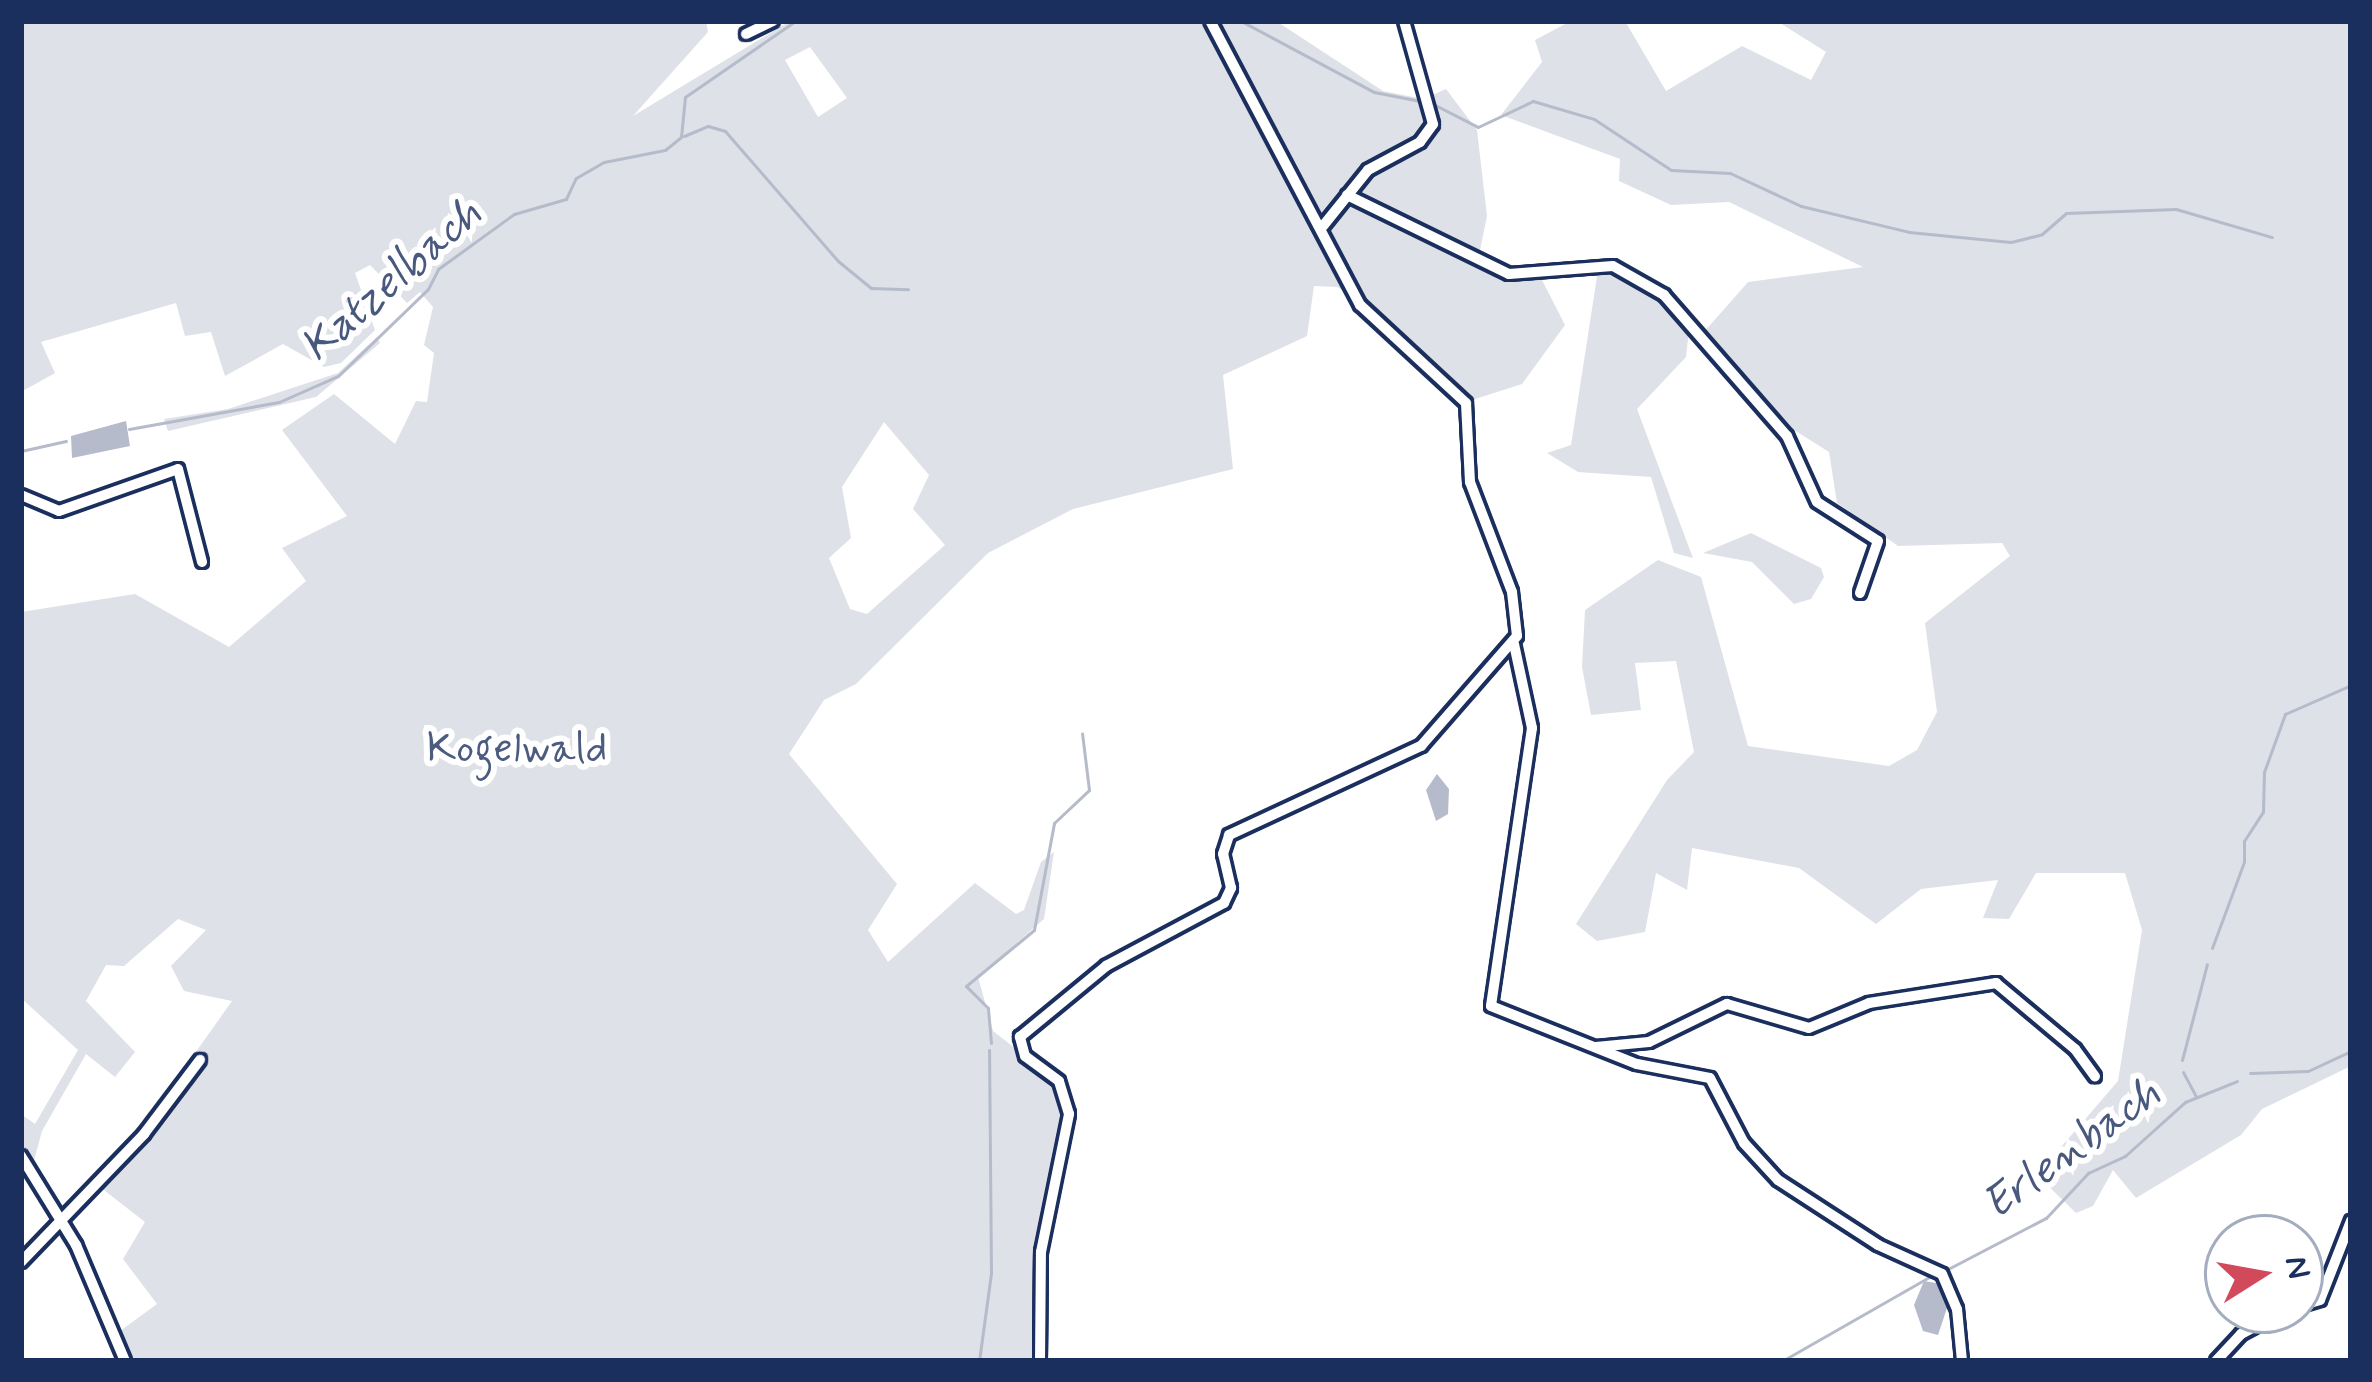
<!DOCTYPE html>
<html>
<head>
<meta charset="utf-8">
<style>
	body { margin:0 }
	#map { position:relative; width:2372px; height:1382px; overflow:hidden; background:#fff; font-family:Mynerve,sans-serif }
	div>[style] { position:absolute }
	.green>* { inset:0; background:#dee1e7 }
	.water>* { inset:0; background:#b5bbca }
	.stream>* { height:3px; margin:-1.5px; padding:0 1.5px; transform-origin:1.5px; border-radius:1.5px; background:#b5bbca }
	.roads { filter:drop-shadow(3px 0 #1b2f5e) drop-shadow(-3px 0 #1b2f5e) drop-shadow(0 3px #1b2f5e) drop-shadow(0 -3px #1b2f5e) }
	.minor>* { height:10px; margin:-5px; padding:0 5px; transform-origin:5px; border-radius:5px; background:#fff }
	span { translate:-50% -50%; white-space:nowrap; text-align:center; line-height:1.15; -webkit-text-stroke:12px #fff; paint-order:stroke }
	.park-label { font-size:42px; color:#4c5c80 }
	.water-label { font-size:45px; color:#49597e; font-style:italic }
	.frame { position:absolute; inset:0; border:24px solid #1b2f5e; pointer-events:none }
	.north { position:absolute; left:2204px; top:1214px; width:120px; height:120px; box-sizing:border-box; background:#fff; border:3px solid #a4acbf; border-radius:50%; rotate:79deg; font-size:33px; font-weight:700; line-height:48px; text-align:center; color:#1b2f5e }
	.north::after { content:''; display:block; margin:auto; width:42px; height:54px; background:#d1495b; clip-path:polygon(50% 0,100% 100%,50% 72%,0 100%) }
</style>
</head>
<body>
<div id="map">
	<div class="green">
		<div style="clip-path:polygon(evenodd,21px 21px,706px 21px,708px 32px,633px 116px,790px 21px,1276px 21px,1383px 91px,1423px 99px,1446px 89px,1477px 130px,1487px 216px,1477px 265px,1542px 280px,1565px 325px,1522px 384px,1472px 400px,1372px 307px,1337px 287px,1314px 286px,1307px 336px,1223px 375px,1233px 469px,1073px 509px,988px 553px,856px 684px,824px 700px,789px 754px,897px 884px,868px 930px,888px 962px,975px 883px,1016px 914px,1024px 910px,1041px 862px,1054px 852px,1044px 919px,978px 977px,993px 1031px,1058px 1082px,1067px 1112px,1042px 1229px,1039px 1361px,127px 1361px,120px 1331px,157px 1304px,123px 1259px,145px 1222px,100px 1187px,232px 1001px,184px 991px,171px 966px,206px 930px,178px 919px,124px 966px,106px 965px,86px 1001px,135px 1052px,115px 1077px,86px 1054px,42px 1131px,32px 1168px,21px 1150px,21px 1114px,35px 1124px,78px 1050px,21px 998px,21px 612px,135px 594px,229px 647px,306px 581px,282px 548px,347px 516px,282px 430px,334px 394px,395px 444px,416px 401px,427px 402px,434px 353px,424px 345px,433px 307px,420px 292px,407px 303px,370px 265px,355px 273px,375px 330px,341px 363px,324px 367px,283px 344px,225px 376px,211px 332px,185px 336px,176px 303px,41px 342px,55px 373px,21px 392px,21px 21px,810px 47px,847px 98px,818px 117px,785px 60px,810px 47px,21px 21px,884px 422px,929px 475px,913px 509px,945px 545px,867px 614px,850px 609px,829px 558px,851px 538px,842px 487px,884px 422px)"></div>
		<div style="clip-path:polygon(1571px 21px,1625px 21px,1666px 91px,1742px 46px,1811px 80px,1826px 52px,1777px 21px,2351px 21px,2351px 1066px,2262px 1109px,2241px 1135px,2136px 1198px,2113px 1170px,2093px 1206px,2076px 1213px,2037px 1175px,2118px 1081px,2142px 930px,2125px 873px,2036px 873px,2009px 919px,1983px 918px,1998px 880px,1921px 889px,1876px 924px,1799px 868px,1692px 848px,1687px 890px,1656px 873px,1645px 932px,1597px 941px,1576px 924px,1667px 780px,1694px 752px,1676px 661px,1635px 663px,1641px 710px,1591px 715px,1582px 667px,1585px 610px,1658px 560px,1701px 577px,1748px 746px,1889px 766px,1917px 750px,1937px 712px,1925px 623px,2010px 556px,2002px 543px,1898px 546px,1837px 503px,1829px 452px,1794px 430px,1704px 332px,1748px 282px,1863px 267px,1729px 202px,1671px 205px,1619px 181px,1620px 159px,1501px 115px,1542px 62px,1535px 40px)"></div>
		<div style="clip-path:polygon(1598px 270px,1621px 272px,1664px 299px,1689px 330px,1686px 357px,1637px 409px,1693px 558px,1674px 553px,1651px 477px,1578px 472px,1547px 453px,1571px 445px)"></div>
		<div style="clip-path:polygon(377px 337px,380px 343px,316px 397px,168px 431px,164px 419px,228px 409px,338px 373px)"></div>
		<div style="clip-path:polygon(1751px 533px,1821px 568px,1824px 577px,1811px 599px,1794px 604px,1752px 562px,1703px 553px)"></div>
	</div>
	<div class="water">
		<div style="clip-path:polygon(126px 421px,130px 446px,72px 458px,71px 436px)"></div>
		<div style="clip-path:polygon(1437px 774px,1449px 789px,1448px 814px,1436px 821px,1426px 790px)"></div>
		<div style="clip-path:polygon(1924px 1281px,1936px 1283px,1948px 1305px,1938px 1335px,1923px 1331px,1914px 1305px)"></div>
	</div>
	<div class="stream">
		<div style="left:1241px;top:21px;width:151px;rotate:28.1deg"></div>
		<div style="left:1374px;top:92px;width:47px;rotate:11.1deg"></div>
		<div style="left:1435px;top:105px;width:48px;rotate:27.1deg"></div>
		<div style="left:1478px;top:127px;width:61px;rotate:-25.3deg"></div>
		<div style="left:1533px;top:101px;width:64px;rotate:16.4deg"></div>
		<div style="left:1594px;top:119px;width:92px;rotate:33.5deg"></div>
		<div style="left:1671px;top:170px;width:59px;rotate:2.9deg"></div>
		<div style="left:1730px;top:173px;width:78px;rotate:24.9deg"></div>
		<div style="left:1801px;top:206px;width:111px;rotate:13.5deg"></div>
		<div style="left:1909px;top:232px;width:102px;rotate:5.6deg"></div>
		<div style="left:2011px;top:242px;width:32px;rotate:-14deg"></div>
		<div style="left:2042px;top:234px;width:32px;rotate:-41deg"></div>
		<div style="left:2066px;top:213px;width:110px;rotate:-2.1deg"></div>
		<div style="left:2176px;top:209px;width:100px;rotate:16.3deg"></div>
		<div style="left:684px;top:136px;width:26px;rotate:-23deg"></div>
		<div style="left:708px;top:126px;width:18px;rotate:16deg"></div>
		<div style="left:725px;top:131px;width:172px;rotate:49deg"></div>
		<div style="left:838px;top:261px;width:43px;rotate:39.3deg"></div>
		<div style="left:871px;top:288px;width:37px;rotate:2deg"></div>
		<div style="left:129px;top:429px;width:152px;rotate:-10.2deg"></div>
		<div style="left:279px;top:402px;width:64px;rotate:-23.8deg"></div>
		<div style="left:338px;top:376px;width:125px;rotate:-44deg"></div>
		<div style="left:428px;top:289px;width:22px;rotate:-63deg"></div>
		<div style="left:438px;top:269px;width:94px;rotate:-35.9deg"></div>
		<div style="left:514px;top:214px;width:54px;rotate:-16.1deg"></div>
		<div style="left:566px;top:199px;width:23px;rotate:-65deg"></div>
		<div style="left:576px;top:178px;width:32px;rotate:-30deg"></div>
		<div style="left:604px;top:162px;width:62px;rotate:-11.1deg"></div>
		<div style="left:665px;top:150px;width:21px;rotate:-39deg"></div>
		<div style="left:681px;top:137px;width:40px;rotate:-84.3deg"></div>
		<div style="left:685px;top:97px;width:134px;rotate:-34.6deg"></div>
		<div style="left:21px;top:451px;width:46px;rotate:-12.5deg"></div>
		<div style="left:2212px;top:948px;width:92px;rotate:-69.6deg"></div>
		<div style="left:2244px;top:862px;width:21px;rotate:-90deg"></div>
		<div style="left:2244px;top:841px;width:35px;rotate:-57deg"></div>
		<div style="left:2263px;top:812px;width:40px;rotate:-88.6deg"></div>
		<div style="left:2264px;top:772px;width:62px;rotate:-70.1deg"></div>
		<div style="left:2285px;top:714px;width:72px;rotate:-23.7deg"></div>
		<div style="left:991px;top:1043px;width:35px;rotate:-95deg"></div>
		<div style="left:988px;top:1008px;width:31px;rotate:-135deg"></div>
		<div style="left:966px;top:986px;width:88px;rotate:-39.5deg"></div>
		<div style="left:1034px;top:930px;width:109px;rotate:-79.4deg"></div>
		<div style="left:1054px;top:823px;width:48px;rotate:-43.3deg"></div>
		<div style="left:1089px;top:790px;width:57px;rotate:-97deg"></div>
		<div style="left:2182px;top:1060px;width:99px;rotate:-75.4deg"></div>
		<div style="left:2183px;top:1072px;width:27px;rotate:62deg"></div>
		<div style="left:2250px;top:1073px;width:58px;rotate:-2deg"></div>
		<div style="left:2308px;top:1071px;width:47px;rotate:-24.9deg"></div>
		<div style="left:1944px;top:1271px;width:115px;rotate:-27.5deg"></div>
		<div style="left:2046px;top:1218px;width:62px;rotate:-47deg"></div>
		<div style="left:2088px;top:1173px;width:41px;rotate:-24.7deg"></div>
		<div style="left:2125px;top:1156px;width:81px;rotate:-42deg"></div>
		<div style="left:2185px;top:1102px;width:56px;rotate:-22deg"></div>
		<div style="left:979px;top:1361px;width:89px;rotate:-82.2deg"></div>
		<div style="left:991px;top:1273px;width:223px;rotate:-90.5deg"></div>
		<div style="left:1782px;top:1361px;width:172px;rotate:-29.7deg"></div>
	</div>
	<div class="roads">
		<div class="minor">
			<div style="left:746px;top:34px;width:30px;rotate:-26deg"></div>
			<div style="left:1347px;top:195px;width:180px;rotate:26deg"></div>
			<div style="left:1509px;top:274px;width:104px;rotate:-4.4deg"></div>
			<div style="left:1613px;top:266px;width:59px;rotate:29.6deg"></div>
			<div style="left:1664px;top:295px;width:187px;rotate:48.9deg"></div>
			<div style="left:1787px;top:436px;width:72px;rotate:65.6deg"></div>
			<div style="left:1817px;top:502px;width:72px;rotate:32.6deg"></div>
			<div style="left:1878px;top:541px;width:55px;rotate:109.1deg"></div>
			<div style="left:1323px;top:226px;width:72px;rotate:-51.2deg"></div>
			<div style="left:1368px;top:170px;width:59px;rotate:-28.3deg"></div>
			<div style="left:1420px;top:142px;width:22px;rotate:-54deg"></div>
			<div style="left:1433px;top:124px;width:107px;rotate:-105.7deg"></div>
			<div style="left:21px;top:495px;width:41px;rotate:22.8deg"></div>
			<div style="left:59px;top:511px;width:126px;rotate:-19.4deg"></div>
			<div style="left:178px;top:469px;width:96px;rotate:75.5deg"></div>
			<div style="left:1514px;top:644px;width:86px;rotate:77.9deg"></div>
			<div style="left:1532px;top:728px;width:281px;rotate:98.4deg"></div>
			<div style="left:1491px;top:1006px;width:157px;rotate:21.7deg"></div>
			<div style="left:1637px;top:1064px;width:74px;rotate:10.9deg"></div>
			<div style="left:1710px;top:1078px;width:73px;rotate:62.4deg"></div>
			<div style="left:1744px;top:1143px;width:50px;rotate:47.4deg"></div>
			<div style="left:1778px;top:1180px;width:119px;rotate:33deg"></div>
			<div style="left:1878px;top:1245px;width:70px;rotate:24.4deg"></div>
			<div style="left:1942px;top:1274px;width:38px;rotate:67deg"></div>
			<div style="left:1957px;top:1309px;width:52px;rotate:84.5deg"></div>
			<div style="left:1596px;top:1047px;width:53px;rotate:-5.4deg"></div>
			<div style="left:1649px;top:1042px;width:87px;rotate:-26deg"></div>
			<div style="left:1727px;top:1004px;width:85px;rotate:16.3deg"></div>
			<div style="left:1809px;top:1028px;width:65px;rotate:-22.6deg"></div>
			<div style="left:1869px;top:1003px;width:129px;rotate:-8.9deg"></div>
			<div style="left:1996px;top:983px;width:103px;rotate:39.9deg"></div>
			<div style="left:2075px;top:1049px;width:34px;rotate:54deg"></div>
			<div style="left:21px;top:1156px;width:105px;rotate:58.3deg"></div>
			<div style="left:76px;top:1245px;width:126px;rotate:67.1deg"></div>
			<div style="left:21px;top:1262px;width:178px;rotate:-46.1deg"></div>
			<div style="left:144px;top:1134px;width:93px;rotate:-52.9deg"></div>
			<div style="left:2300px;top:1306px;width:21px;rotate:-17deg"></div>
			<div style="left:2320px;top:1300px;width:85px;rotate:-68.6deg"></div>
			<div style="left:1040px;top:1361px;width:109px;rotate:-89.5deg"></div>
			<div style="left:1041px;top:1252px;width:141px;rotate:-78.5deg"></div>
			<div style="left:1069px;top:1114px;width:34px;rotate:-107deg"></div>
			<div style="left:1059px;top:1081px;width:42px;rotate:-143.7deg"></div>
			<div style="left:1025px;top:1056px;width:20px;rotate:-105deg"></div>
			<div style="left:1020px;top:1037px;width:112px;rotate:-39.5deg"></div>
			<div style="left:1106px;top:966px;width:134px;rotate:-28.1deg"></div>
			<div style="left:1224px;top:903px;width:17px;rotate:-65deg"></div>
			<div style="left:1231px;top:888px;width:35px;rotate:-103deg"></div>
			<div style="left:1223px;top:854px;width:20px;rotate:-72deg"></div>
			<div style="left:1229px;top:835px;width:212px;rotate:-24.9deg"></div>
			<div style="left:1421px;top:746px;width:146px;rotate:-48.9deg"></div>
			<div style="left:1517px;top:636px;width:44px;rotate:-96.5deg"></div>
			<div style="left:1512px;top:592px;width:118px;rotate:-110.9deg"></div>
			<div style="left:1470px;top:482px;width:79px;rotate:-92.9deg"></div>
			<div style="left:1466px;top:403px;width:144px;rotate:-137.2deg"></div>
			<div style="left:1360px;top:305px;width:321px;rotate:-117.8deg"></div>
			<div style="left:2216px;top:1361px;width:37px;rotate:-47deg"></div>
			<div style="left:2241px;top:1334px;width:51px;rotate:-28.1deg"></div>
		</div>
	</div>
	<div class="park-label">
		<span style="left:517px;top:750px">Kogelwald</span>
	</div>
	<div class="water-label">
		<span style="left:392px;top:281px;rotate:-41deg">Katzelbach</span>
		<span style="left:2072px;top:1150px;rotate:-36deg">Erlenbach</span>
	</div>
	<div class="frame"></div>
	<div class="north">N</div>
</div>
</body>
</html>
